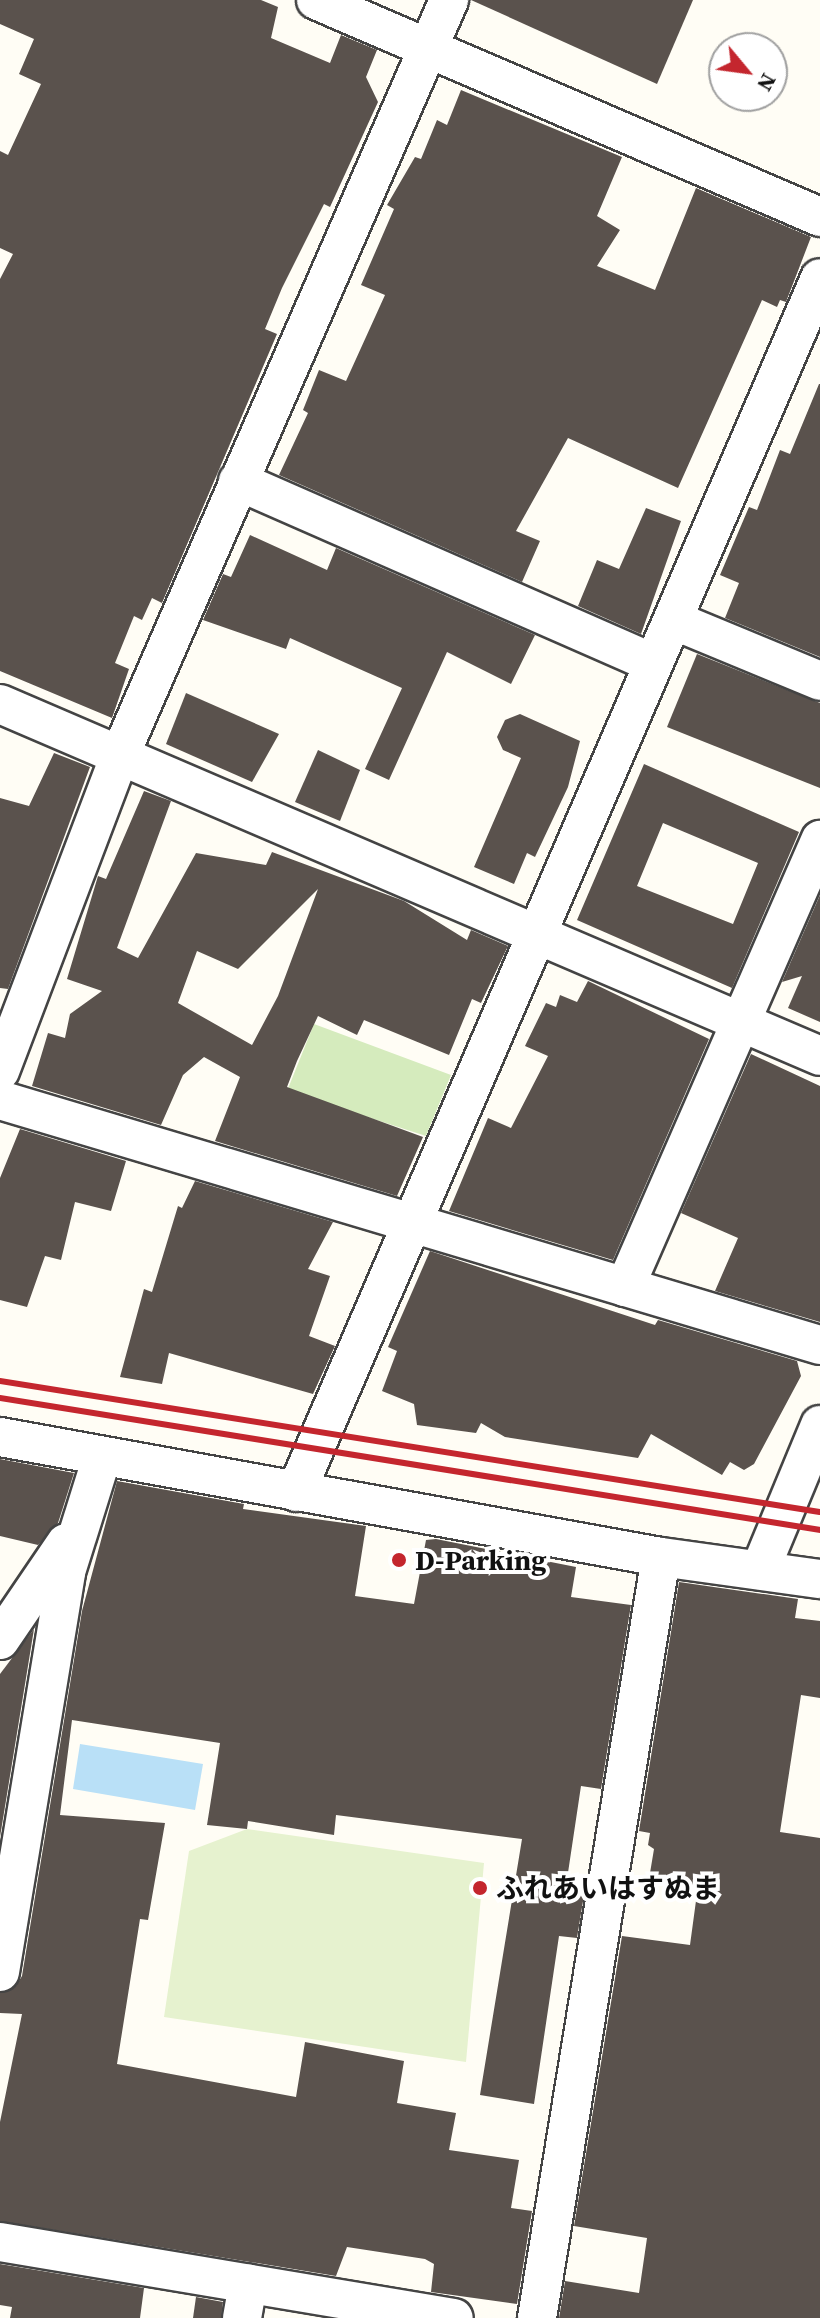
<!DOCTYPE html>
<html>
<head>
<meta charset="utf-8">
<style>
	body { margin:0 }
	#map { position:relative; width:820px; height:2318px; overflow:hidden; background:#fffdf5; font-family:"Source Serif 4","Noto Sans JP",serif }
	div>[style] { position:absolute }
	.green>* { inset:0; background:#d5ebbd }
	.pitch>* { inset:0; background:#e6f2cf }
	.water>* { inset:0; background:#b9e0f7 }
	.building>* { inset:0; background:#5a524d }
	.roads { filter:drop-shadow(2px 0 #444) drop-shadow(-2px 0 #444) drop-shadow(0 2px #444) drop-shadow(0 -2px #444) }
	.minor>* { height:38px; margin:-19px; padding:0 19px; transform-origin:19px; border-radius:19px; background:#fff }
	.rail>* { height:6px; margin:-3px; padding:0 3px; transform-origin:3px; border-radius:3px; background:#c4262e }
	.dots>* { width:22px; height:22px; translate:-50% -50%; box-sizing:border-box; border:4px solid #fff; border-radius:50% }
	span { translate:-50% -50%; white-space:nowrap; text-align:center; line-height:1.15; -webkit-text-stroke:8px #fff; paint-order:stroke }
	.poi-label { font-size:28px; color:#111; font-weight:700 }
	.left { translate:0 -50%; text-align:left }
	.north { position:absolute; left:708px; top:32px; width:80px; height:80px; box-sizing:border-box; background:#fff; border:2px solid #a0a0a0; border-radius:50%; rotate:119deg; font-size:22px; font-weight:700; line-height:32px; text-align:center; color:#111 }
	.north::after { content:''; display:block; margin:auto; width:28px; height:36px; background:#c4262e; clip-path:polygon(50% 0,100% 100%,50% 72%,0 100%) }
</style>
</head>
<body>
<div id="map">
	<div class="green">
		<div style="clip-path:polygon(314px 1024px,451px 1075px,426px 1136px,287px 1091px)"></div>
	</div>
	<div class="pitch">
		<div style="clip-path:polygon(247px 1829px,484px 1863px,466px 2062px,164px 2017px,189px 1851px)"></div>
	</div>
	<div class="water">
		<div style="clip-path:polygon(80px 1744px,203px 1764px,195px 1810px,73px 1789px)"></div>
	</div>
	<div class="building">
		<div style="clip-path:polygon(0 0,261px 0,278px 7px,271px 38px,330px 63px,341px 35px,377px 50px,366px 77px,378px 102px,330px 207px,324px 204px,282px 288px,265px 329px,277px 334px,162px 603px,152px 598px,142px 620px,134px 616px,115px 663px,129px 669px,112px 718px,0 671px,0 279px,13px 254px,0 248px,0 151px,8px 155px,41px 84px,19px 74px,34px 39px,0 24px)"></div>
		<div style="clip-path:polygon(471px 0,693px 0,657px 84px)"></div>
		<div style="clip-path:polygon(461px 90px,622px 157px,597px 216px,620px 230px,597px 266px,655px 290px,696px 188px,811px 237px,786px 302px,780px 300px,777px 307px,762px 300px,678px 488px,568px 438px,516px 531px,540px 541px,522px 582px,279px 475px,308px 413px,303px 410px,319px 370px,346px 381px,385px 295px,361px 285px,394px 209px,387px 205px,415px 157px,421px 159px,437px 120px,447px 125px)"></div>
		<div style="clip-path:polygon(819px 384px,820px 384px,820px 657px,725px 618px,739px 583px,720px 575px,749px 507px,757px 510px,780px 450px,790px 454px)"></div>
		<div style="clip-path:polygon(646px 508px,681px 521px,641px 634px,578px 606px,597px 560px,619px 569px)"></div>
		<div style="clip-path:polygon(250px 535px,327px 570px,336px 548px,535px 635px,511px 684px,447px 652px,389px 780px,365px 769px,402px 688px,290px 638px,286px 649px,203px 620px,223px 574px,231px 577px)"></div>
		<div style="clip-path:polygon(697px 654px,820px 703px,820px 788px,667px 727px)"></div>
		<div style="clip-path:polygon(186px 693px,279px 734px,252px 782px,166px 744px)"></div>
		<div style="clip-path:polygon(520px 714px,580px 741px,568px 787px,535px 857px,527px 853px,514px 884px,474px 867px,521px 758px,503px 750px,497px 737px,505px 720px)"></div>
		<div style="clip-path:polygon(318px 750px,360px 770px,340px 821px,295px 802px)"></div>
		<div style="clip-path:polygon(54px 753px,90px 767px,8px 989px,0 988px,0 798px,29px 806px)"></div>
		<div style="clip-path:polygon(evenodd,644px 764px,799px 832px,732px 988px,577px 920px,644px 764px,663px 823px,758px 863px,733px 924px,637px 886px,663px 823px)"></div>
		<div style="clip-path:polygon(evenodd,144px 791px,171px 801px,117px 948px,138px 958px,196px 853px,266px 865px,272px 852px,404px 901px,467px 940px,471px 930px,508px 946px,481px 1003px,472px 999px,449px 1055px,364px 1020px,357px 1035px,318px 1016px,297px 1061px,287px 1087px,423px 1137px,397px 1196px,215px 1141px,240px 1077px,204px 1057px,183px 1075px,161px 1125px,32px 1086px,48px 1033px,65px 1038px,70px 1014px,102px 991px,67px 979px,98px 876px,106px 879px,144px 791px,318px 889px,278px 996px,252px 1045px,178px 1003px,197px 951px,238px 969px,318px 889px)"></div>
		<div style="clip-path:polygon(820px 895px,820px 1022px,788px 1008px,802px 976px,782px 982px)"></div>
		<div style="clip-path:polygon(588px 981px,709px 1039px,613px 1260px,449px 1211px,488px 1118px,511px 1128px,548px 1056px,525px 1046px,546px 1003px,556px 1007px,560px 995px,577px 1002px)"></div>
		<div style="clip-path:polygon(751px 1054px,820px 1086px,820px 1322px,715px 1291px,738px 1238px,681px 1213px)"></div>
		<div style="clip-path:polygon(20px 1129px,126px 1161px,111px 1211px,75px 1202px,61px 1260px,45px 1256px,27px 1307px,0 1300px,0 1178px)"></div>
		<div style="clip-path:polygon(195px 1181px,333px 1222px,308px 1269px,330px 1276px,309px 1336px,335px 1346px,313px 1394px,169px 1353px,162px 1384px,120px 1377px,144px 1289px,152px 1292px,178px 1206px,182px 1208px)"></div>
		<div style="clip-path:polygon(430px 1251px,655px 1325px,658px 1320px,797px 1361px,801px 1376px,754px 1464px,744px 1470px,730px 1462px,722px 1475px,651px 1434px,638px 1458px,505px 1437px,481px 1423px,476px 1433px,417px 1425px,414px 1404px,382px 1391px,397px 1351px,388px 1347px)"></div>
		<div style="clip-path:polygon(0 1459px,74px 1473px,58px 1523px,38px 1545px,0 1536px)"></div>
		<div style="clip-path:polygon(117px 1481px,244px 1504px,243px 1509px,366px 1526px,355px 1596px,414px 1604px,426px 1540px,436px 1539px,576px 1567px,571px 1597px,631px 1605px,601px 1789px,581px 1786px,566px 1886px,585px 1889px,577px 1938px,559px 1936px,534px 2104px,480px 2095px,522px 1839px,336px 1815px,334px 1835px,248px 1821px,247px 1829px,207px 1825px,220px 1743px,72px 1720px,60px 1815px,165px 1823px,148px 1920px,140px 1919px,117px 2064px,296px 2097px,305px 2042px,404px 2061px,397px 2103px,456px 2113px,449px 2150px,519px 2160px,511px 2208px,532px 2211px,517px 2304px,431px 2292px,434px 2264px,425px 2259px,347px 2247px,336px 2276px,0 2221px,0 2122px,22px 2014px,0 2013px,0 1993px,16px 1986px,22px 1976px,82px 1611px)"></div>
		<div style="clip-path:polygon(679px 1582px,798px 1599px,795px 1618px,820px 1621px,820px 1698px,801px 1695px,780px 1832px,820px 1838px,820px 2318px,559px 2318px,565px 2281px,639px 2293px,647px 2238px,574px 2226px,622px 1936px,690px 1945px,698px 1886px,649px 1879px,654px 1849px,648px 1845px,650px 1833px,639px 1831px)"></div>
		<div style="clip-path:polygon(34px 1629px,0 1837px,0 1674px)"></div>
		<div style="clip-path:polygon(0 2264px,144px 2288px,140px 2318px,10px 2318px,12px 2307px,0 2305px)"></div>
		<div style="clip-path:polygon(196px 2297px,223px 2302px,221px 2318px,193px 2318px)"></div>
	</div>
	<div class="roads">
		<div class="minor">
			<div style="left:316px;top:0;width:549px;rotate:23.29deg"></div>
			<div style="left:238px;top:481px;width:453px;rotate:23.7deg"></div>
			<div style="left:673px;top:620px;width:159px;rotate:22.5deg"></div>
			<div style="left:0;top:704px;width:892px;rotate:23.23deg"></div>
			<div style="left:0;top:1071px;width:338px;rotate:-69.2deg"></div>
			<div style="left:120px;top:755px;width:824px;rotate:-66.45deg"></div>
			<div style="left:0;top:1100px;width:856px;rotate:16.64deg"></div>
			<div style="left:625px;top:1287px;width:488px;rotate:-66.4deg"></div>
			<div style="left:0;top:1437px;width:672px;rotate:10.29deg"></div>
			<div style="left:661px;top:1557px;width:161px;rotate:7.9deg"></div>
			<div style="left:296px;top:1492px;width:1322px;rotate:-66.65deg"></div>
			<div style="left:760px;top:1570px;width:157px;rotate:-67.5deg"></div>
			<div style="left:0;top:1640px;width:117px;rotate:-55.8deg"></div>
			<div style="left:0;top:1972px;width:405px;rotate:-80.6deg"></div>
			<div style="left:66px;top:1572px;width:121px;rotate:-72.6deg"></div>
			<div style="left:0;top:2242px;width:460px;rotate:9.5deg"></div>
			<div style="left:242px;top:2318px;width:35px;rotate:-80deg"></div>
			<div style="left:537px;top:2318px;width:771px;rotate:-80.75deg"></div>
		</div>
	</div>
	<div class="rail">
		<div style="left:0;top:1381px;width:830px;rotate:9.08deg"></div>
		<div style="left:0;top:1398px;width:831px;rotate:9.14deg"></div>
	</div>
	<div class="dots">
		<div style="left:399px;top:1560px;background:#c4262e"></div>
		<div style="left:480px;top:1888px;background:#c4262e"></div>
	</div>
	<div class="poi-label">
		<span class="left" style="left:415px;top:1560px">D-Parking</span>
		<span class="left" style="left:496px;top:1888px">ふれあいはすぬま</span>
	</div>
	<div class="north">N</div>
</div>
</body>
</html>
